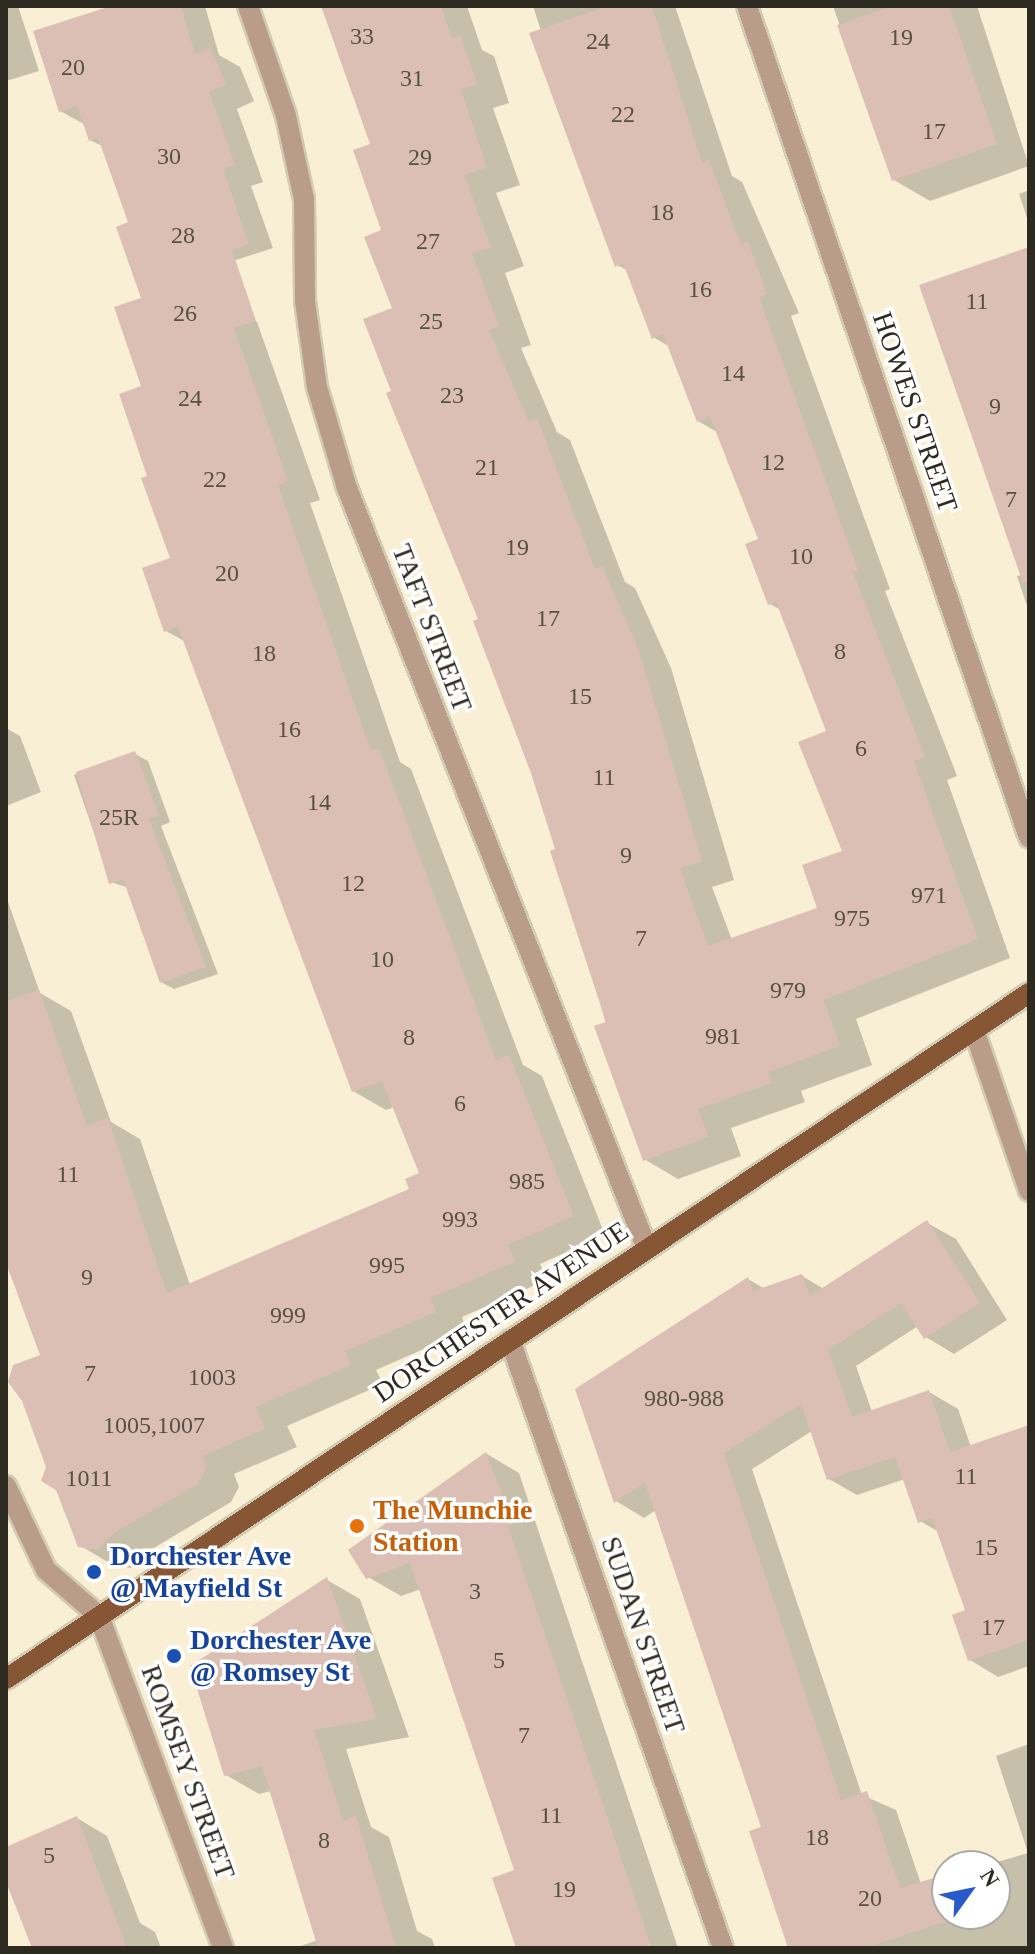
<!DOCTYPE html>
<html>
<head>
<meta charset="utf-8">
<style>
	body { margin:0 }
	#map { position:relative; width:1035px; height:1954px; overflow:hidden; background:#f8efd5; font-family:"Times New Roman",serif }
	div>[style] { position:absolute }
	.shadow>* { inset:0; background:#0003 }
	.building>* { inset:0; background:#dbbfb4 }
	.roads { filter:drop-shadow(2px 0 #d3ccb4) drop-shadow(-2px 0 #d3ccb4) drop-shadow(0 2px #d3ccb4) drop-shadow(0 -2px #d3ccb4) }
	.minor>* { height:20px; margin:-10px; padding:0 10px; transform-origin:10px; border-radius:10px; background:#b99c8a }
	.major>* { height:20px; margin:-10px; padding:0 10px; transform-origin:10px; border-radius:10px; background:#875634 }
	.dots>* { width:22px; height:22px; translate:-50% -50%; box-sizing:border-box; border:4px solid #fff; border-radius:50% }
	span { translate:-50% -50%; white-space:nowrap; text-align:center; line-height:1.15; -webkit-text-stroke:7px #fff; paint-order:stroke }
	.number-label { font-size:24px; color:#584f45 }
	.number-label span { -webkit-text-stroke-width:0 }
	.street-label { font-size:28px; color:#2d2a20 }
	.food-label { font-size:28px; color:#c56008; font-weight:700 }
	.left { translate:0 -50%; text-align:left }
	.transit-label { font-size:28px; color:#164399; font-weight:700 }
	.frame { position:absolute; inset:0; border:8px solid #2d2a20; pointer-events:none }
	.north { position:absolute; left:931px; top:1850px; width:80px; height:80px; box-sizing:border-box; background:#fff; border:2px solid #abaaa6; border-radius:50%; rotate:57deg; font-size:22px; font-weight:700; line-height:32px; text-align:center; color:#2d2a20 }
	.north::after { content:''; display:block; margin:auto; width:28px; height:36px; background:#285bc9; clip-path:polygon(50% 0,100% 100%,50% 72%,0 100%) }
</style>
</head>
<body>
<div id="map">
	<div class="shadow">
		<div style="clip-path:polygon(6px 6px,18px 6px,39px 71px,6px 81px)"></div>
		<div style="clip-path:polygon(110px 6px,205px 6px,219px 55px,240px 67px,254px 101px,237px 109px,263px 182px,251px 186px,273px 248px,162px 284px,131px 224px,104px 147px,90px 140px,86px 125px,60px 111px)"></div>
		<div style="clip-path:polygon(327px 6px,467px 6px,482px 50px,494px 56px,509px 103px,493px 108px,520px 185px,496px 193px,524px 266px,505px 273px,531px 345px,521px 348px,557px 432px,570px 440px,625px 582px,635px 588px,671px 668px,734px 880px,712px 887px,732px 940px,820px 910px,844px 853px,828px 732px,781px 610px,770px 604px,760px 540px,717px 432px,698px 421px,670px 347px,653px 337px,629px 271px,617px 265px,533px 6px,675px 6px,732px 176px,742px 182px,799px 313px,791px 316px,890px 589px,885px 591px,957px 776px,947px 780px,1010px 958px,856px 1019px,872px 1065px,801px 1091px,805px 1102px,731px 1128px,741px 1156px,678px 1179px,644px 1159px,557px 850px,481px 620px,394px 392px,395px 309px,372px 146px)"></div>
		<div style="clip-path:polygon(833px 6px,977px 6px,1029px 166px,930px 201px,894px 180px)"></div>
		<div style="clip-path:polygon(1029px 190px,1029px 224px,1019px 194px)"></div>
		<div style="clip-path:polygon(1029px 249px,1029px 612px,1017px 576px,1022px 575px)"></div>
		<div style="clip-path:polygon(224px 303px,257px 322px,320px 500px,310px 503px,400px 762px,411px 769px,523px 1065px,542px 1076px,605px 1235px,540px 1264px,547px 1280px,462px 1317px,467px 1330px,376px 1370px,383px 1384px,287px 1426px,297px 1447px,234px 1474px,239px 1487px,231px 1502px,147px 1552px,131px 1568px,113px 1565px,79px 1545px,48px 1467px,42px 1356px,6px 1245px,6px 896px,40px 993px,71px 1011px,111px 1122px,140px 1139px,190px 1285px,412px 1190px,421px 1174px,394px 1107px,386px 1110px,353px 1091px,186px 642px,166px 631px,172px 559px,150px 477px,144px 387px)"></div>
		<div style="clip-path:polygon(6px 728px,20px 736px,41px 792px,6px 806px)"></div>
		<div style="clip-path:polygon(135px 754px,148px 761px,170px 822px,161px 826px,218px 974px,174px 989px,161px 982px,129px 888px,111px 882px,74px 775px)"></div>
		<div style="clip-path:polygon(927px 1223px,956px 1239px,1007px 1320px,954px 1354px,926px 1337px,918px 1326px,856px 1366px,872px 1412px,929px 1392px,958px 1409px,971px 1447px,1029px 1433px,1029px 1666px,998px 1677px,970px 1660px,967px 1612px,939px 1532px,920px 1521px,905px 1479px,857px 1495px,829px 1479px,812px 1431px,752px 1469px,862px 1795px,896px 1810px,921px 1884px,947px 1876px,947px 1914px,995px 1914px,995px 1866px,983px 1866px,1028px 1853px,996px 1756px,1029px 1744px,1029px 1948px,789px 1948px,763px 1829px,656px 1510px,644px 1518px,616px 1501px,748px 1279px,765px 1289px,802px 1276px,824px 1289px)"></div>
		<div style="clip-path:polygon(487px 1454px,519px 1473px,678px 1948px,518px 1948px,516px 1871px,421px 1589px,401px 1596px,368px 1577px)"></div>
		<div style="clip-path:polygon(327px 1580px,360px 1599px,409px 1737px,346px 1749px,371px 1827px,389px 1837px,417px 1931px,432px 1939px,435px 1948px,295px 1948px,318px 1940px,271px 1791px,259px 1794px,226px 1775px)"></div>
		<div style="clip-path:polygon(77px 1818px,107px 1836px,140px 1923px,155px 1932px,161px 1948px,27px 1948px,34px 1946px,6px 1876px,6px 1849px)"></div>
	</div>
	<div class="building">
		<div style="clip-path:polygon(111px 6px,181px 6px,195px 54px,210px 47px,226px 84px,209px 92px,235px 165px,223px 169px,249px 244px,232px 250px,256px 321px,234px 328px,288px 481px,278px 485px,371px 751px,379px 748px,496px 1060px,509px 1055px,574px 1216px,508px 1245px,515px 1262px,430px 1298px,436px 1312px,345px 1351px,351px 1365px,256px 1407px,265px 1429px,202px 1456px,207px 1467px,198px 1484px,114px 1533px,97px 1550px,78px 1547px,56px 1490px,41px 1481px,46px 1467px,22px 1401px,8px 1382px,13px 1365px,40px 1355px,6px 1263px,6px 1001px,39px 990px,87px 1126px,108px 1118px,167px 1293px,409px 1189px,405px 1179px,419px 1173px,382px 1081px,352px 1092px,178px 627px,164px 632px,142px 568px,170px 558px,141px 478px,147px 476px,119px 394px,141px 386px,114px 307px,141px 298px,116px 227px,128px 222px,98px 138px,89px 141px,77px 106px,59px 112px,33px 31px)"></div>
		<div style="clip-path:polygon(321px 6px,441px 6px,452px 38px,460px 35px,477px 84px,461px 90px,487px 167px,464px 175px,491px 247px,472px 254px,499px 326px,489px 330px,529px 422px,537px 418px,595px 569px,602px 566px,638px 648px,702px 861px,680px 868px,708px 946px,817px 908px,802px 865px,842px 851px,798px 742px,826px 731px,776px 602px,768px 605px,745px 544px,758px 539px,710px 417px,697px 422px,663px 334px,652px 339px,623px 263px,615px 267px,529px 33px,609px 6px,652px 6px,702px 163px,709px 160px,741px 245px,748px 242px,767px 294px,759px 297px,858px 570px,853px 572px,925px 757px,914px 761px,978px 939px,824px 1000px,840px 1046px,768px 1072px,772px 1083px,698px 1109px,708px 1137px,643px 1161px,594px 1026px,606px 1022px,550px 851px,555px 849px,531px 773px,473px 621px,478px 619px,386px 393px,391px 391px,363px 319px,392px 308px,364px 237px,381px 230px,353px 150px,370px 144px)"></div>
		<div style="clip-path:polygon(892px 6px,949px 6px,997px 144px,892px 181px,837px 25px)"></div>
		<div style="clip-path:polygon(1029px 247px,1029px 582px,1023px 583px,919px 285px)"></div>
		<div style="clip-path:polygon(135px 751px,159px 815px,149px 819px,206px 967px,160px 983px,123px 879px,109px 884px,76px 772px)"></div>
		<div style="clip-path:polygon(927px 1220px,980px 1303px,924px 1339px,901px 1303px,828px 1350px,852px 1417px,929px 1390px,950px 1452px,1029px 1425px,1029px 1640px,968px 1661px,952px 1615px,965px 1610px,932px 1518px,918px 1523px,895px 1457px,827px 1480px,801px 1404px,724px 1453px,841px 1800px,867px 1791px,900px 1888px,947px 1874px,947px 1921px,866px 1948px,788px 1948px,749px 1831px,761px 1827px,645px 1483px,614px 1503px,575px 1389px,748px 1277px,753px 1291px,802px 1274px,810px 1296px)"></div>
		<div style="clip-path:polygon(486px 1452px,513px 1525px,508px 1526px,652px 1948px,516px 1948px,492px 1878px,514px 1870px,410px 1563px,366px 1579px,348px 1550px)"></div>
		<div style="clip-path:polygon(327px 1577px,377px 1719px,314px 1730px,343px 1821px,356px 1816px,396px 1948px,318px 1948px,262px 1766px,224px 1776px,190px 1666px)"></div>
		<div style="clip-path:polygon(77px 1816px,127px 1948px,32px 1948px,6px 1882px,6px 1847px)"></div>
	</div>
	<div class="roads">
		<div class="minor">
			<div style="left:248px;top:6px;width:116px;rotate:70.9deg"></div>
			<div style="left:286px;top:116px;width:85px;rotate:77.8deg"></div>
			<div style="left:304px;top:199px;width:102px;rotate:89.4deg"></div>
			<div style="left:305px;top:301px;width:87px;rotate:82.1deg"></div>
			<div style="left:317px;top:387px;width:105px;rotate:73.5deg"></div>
			<div style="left:347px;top:488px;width:818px;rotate:68.48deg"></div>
			<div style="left:747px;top:6px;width:878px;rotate:71.26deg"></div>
			<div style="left:974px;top:1030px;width:170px;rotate:71.1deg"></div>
			<div style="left:510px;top:1340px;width:644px;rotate:70.69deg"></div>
			<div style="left:6px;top:1486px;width:93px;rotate:64.5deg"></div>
			<div style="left:46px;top:1570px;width:70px;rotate:41deg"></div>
			<div style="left:99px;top:1616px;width:354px;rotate:69.5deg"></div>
		</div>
		<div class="major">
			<div style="left:6px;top:1679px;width:1232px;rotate:-33.84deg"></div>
		</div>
	</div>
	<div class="dots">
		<div style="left:357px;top:1526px;background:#e8710a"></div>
		<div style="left:94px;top:1572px;background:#1a4fb4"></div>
		<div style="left:174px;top:1656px;background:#1a4fb4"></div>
	</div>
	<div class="number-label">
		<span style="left:362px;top:37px">33</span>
		<span style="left:901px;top:38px">19</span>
		<span style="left:598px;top:42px">24</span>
		<span style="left:73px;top:68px">20</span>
		<span style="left:412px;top:79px">31</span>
		<span style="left:623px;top:115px">22</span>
		<span style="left:934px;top:132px">17</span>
		<span style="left:169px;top:157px">30</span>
		<span style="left:420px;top:158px">29</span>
		<span style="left:662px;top:213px">18</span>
		<span style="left:183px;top:236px">28</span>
		<span style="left:428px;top:242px">27</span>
		<span style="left:700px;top:290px">16</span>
		<span style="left:977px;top:302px">11</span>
		<span style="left:185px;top:314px">26</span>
		<span style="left:431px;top:322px">25</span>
		<span style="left:733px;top:374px">14</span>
		<span style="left:452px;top:396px">23</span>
		<span style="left:190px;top:399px">24</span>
		<span style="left:995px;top:407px">9</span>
		<span style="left:773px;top:463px">12</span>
		<span style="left:487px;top:468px">21</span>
		<span style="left:215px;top:480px">22</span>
		<span style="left:1011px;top:500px">7</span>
		<span style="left:517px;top:548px">19</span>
		<span style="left:801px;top:557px">10</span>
		<span style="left:227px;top:574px">20</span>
		<span style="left:548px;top:619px">17</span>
		<span style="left:840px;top:652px">8</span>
		<span style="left:264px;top:654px">18</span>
		<span style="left:580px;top:697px">15</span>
		<span style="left:289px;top:730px">16</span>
		<span style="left:861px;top:749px">6</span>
		<span style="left:604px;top:778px">11</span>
		<span style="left:319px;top:803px">14</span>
		<span style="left:119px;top:818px">25R</span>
		<span style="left:626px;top:856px">9</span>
		<span style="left:353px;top:884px">12</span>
		<span style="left:929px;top:896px">971</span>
		<span style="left:852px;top:919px">975</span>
		<span style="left:641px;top:939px">7</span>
		<span style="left:382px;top:960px">10</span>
		<span style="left:788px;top:991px">979</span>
		<span style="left:723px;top:1037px">981</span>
		<span style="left:409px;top:1038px">8</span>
		<span style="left:460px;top:1104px">6</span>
		<span style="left:68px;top:1175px">11</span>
		<span style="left:527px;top:1182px">985</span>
		<span style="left:460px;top:1220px">993</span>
		<span style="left:387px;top:1266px">995</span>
		<span style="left:87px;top:1278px">9</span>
		<span style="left:288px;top:1316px">999</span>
		<span style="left:90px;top:1374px">7</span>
		<span style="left:212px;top:1378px">1003</span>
		<span style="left:684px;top:1399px">980-988</span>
		<span style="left:154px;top:1426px">1005,1007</span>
		<span style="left:966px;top:1477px">11</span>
		<span style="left:89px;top:1479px">1011</span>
		<span style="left:986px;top:1548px">15</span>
		<span style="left:475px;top:1592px">3</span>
		<span style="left:993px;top:1628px">17</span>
		<span style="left:499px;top:1661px">5</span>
		<span style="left:524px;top:1736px">7</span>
		<span style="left:551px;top:1816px">11</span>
		<span style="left:817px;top:1838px">18</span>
		<span style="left:324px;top:1841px">8</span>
		<span style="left:49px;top:1856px">5</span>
		<span style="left:564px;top:1890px">19</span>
		<span style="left:870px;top:1899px">20</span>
	</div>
	<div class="street-label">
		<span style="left:915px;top:412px;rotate:71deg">HOWES STREET</span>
		<span style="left:432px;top:628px;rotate:69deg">TAFT STREET</span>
		<span style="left:501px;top:1312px;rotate:-34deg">DORCHESTER AVENUE</span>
		<span style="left:643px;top:1635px;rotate:71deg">SUDAN STREET</span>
		<span style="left:188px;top:1772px;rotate:70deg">ROMSEY STREET</span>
	</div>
	<div class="food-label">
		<span class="left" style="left:373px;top:1526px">The Munchie<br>Station</span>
	</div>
	<div class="transit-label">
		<span class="left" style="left:110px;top:1572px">Dorchester Ave<br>@ Mayfield St</span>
		<span class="left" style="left:190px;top:1656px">Dorchester Ave<br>@ Romsey St</span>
	</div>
	<div class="frame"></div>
	<div class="north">N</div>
</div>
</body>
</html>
